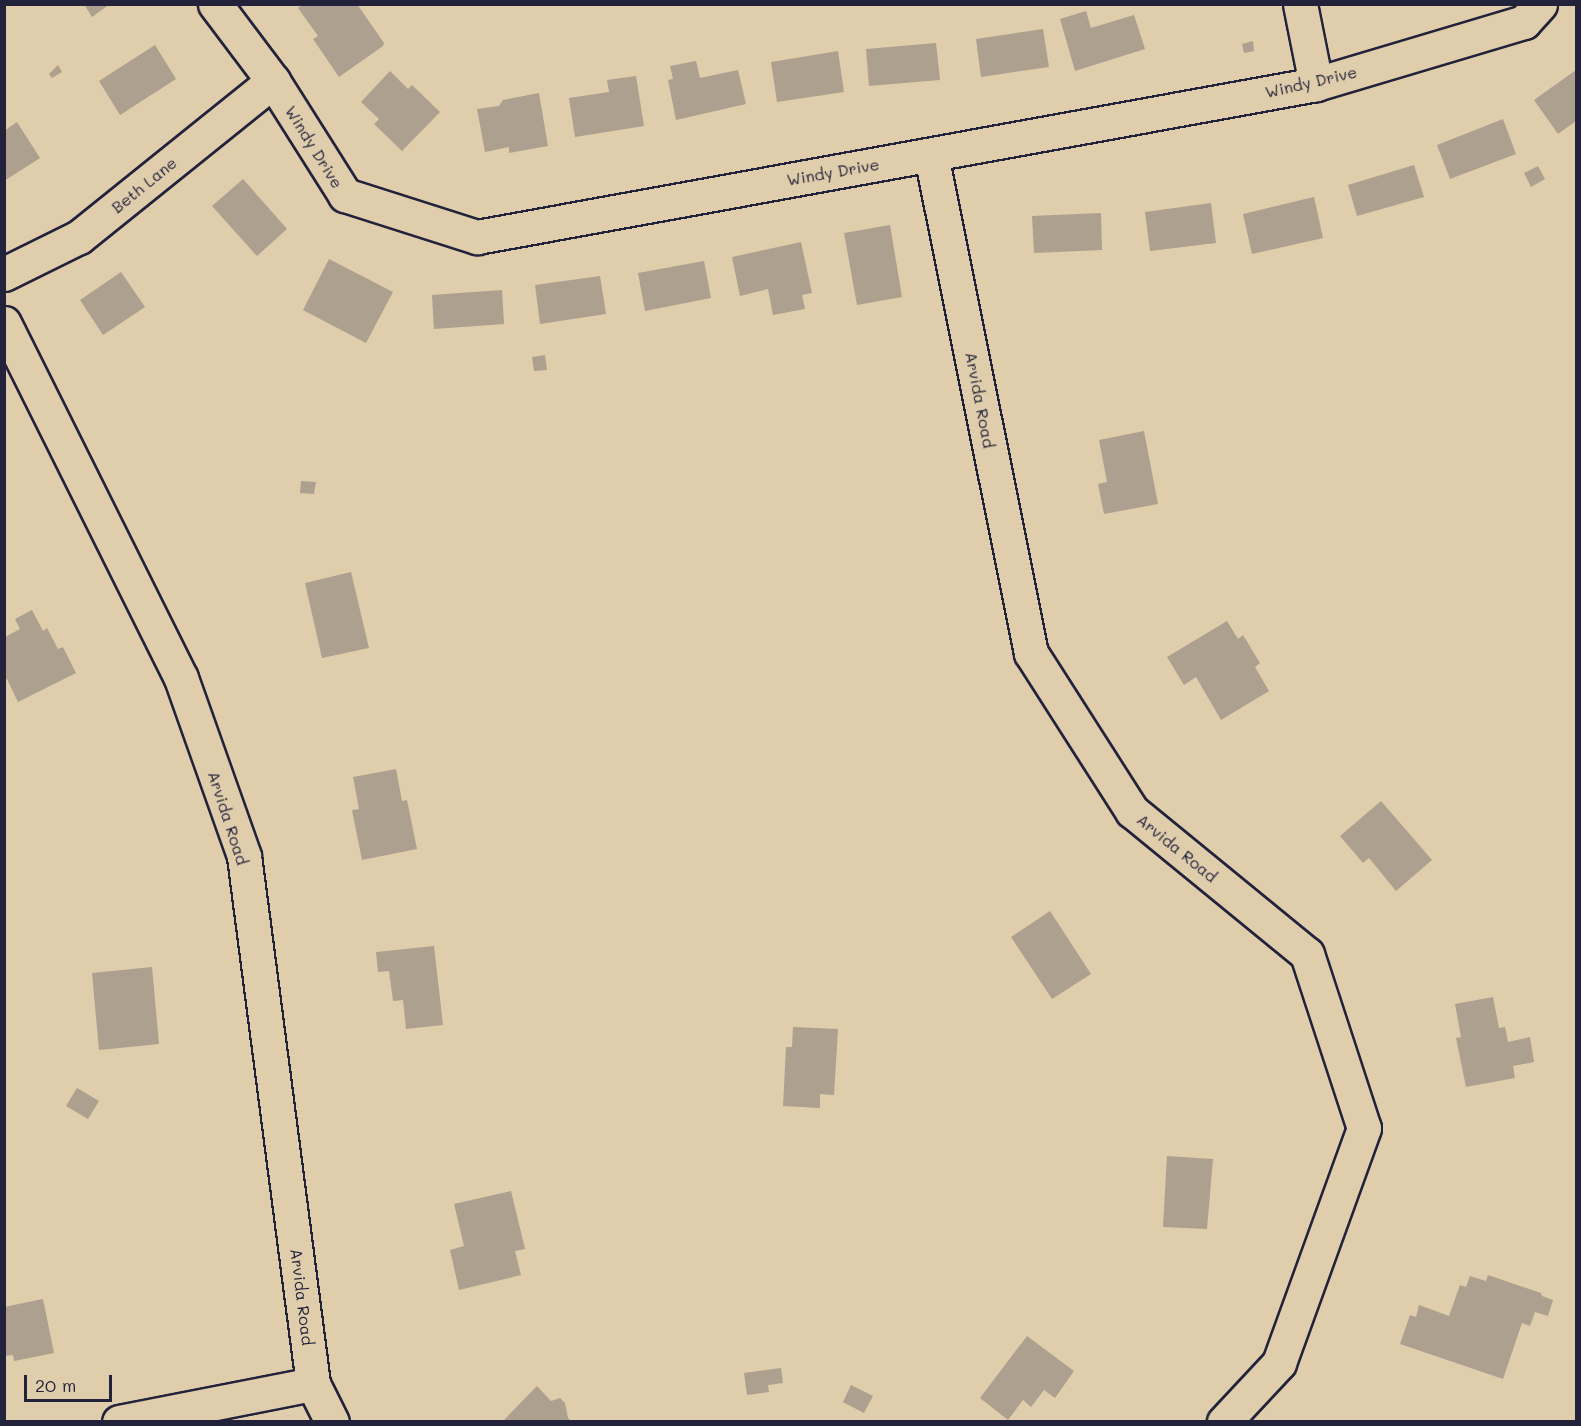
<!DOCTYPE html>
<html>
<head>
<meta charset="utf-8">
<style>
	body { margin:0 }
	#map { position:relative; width:1581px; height:1426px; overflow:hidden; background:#dfcdab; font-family:Mali,sans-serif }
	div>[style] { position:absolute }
	.building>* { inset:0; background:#ada08e }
	.roads { filter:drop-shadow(2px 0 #22223b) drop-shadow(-2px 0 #22223b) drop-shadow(0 2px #22223b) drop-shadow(0 -2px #22223b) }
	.minor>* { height:33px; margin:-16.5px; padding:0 16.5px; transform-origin:16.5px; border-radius:16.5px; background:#dfcdab }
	span { translate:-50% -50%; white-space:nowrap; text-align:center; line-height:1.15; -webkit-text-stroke:5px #dfcdab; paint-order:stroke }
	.street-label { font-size:16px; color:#22223b }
	.frame { position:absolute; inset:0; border:6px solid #22223b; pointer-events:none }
	.scale { position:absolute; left:24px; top:1375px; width:88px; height:27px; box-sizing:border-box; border:3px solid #22223b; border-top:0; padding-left:8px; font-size:18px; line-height:21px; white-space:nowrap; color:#22223b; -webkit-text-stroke:4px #dfcdab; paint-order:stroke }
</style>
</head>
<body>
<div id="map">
	<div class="building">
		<div style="clip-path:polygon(84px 4px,110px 4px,92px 17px)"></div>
		<div style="clip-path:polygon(303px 4px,357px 4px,384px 43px,383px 46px,339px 77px,313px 39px,318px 36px,298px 8px)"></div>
		<div style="clip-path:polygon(1086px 11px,1091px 28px,1134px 15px,1145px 49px,1075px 71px,1060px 19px)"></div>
		<div style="clip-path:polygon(1043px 29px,1049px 67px,981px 77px,976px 39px)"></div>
		<div style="clip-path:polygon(1253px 41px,1254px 51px,1244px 53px,1242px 44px)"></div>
		<div style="clip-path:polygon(936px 43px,940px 80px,869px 86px,866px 49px)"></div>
		<div style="clip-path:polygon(155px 45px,176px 79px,120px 115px,99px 81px)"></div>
		<div style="clip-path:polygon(838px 51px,844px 92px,777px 102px,771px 62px)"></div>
		<div style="clip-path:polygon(696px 61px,700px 78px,738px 70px,746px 104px,676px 120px,668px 80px,673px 79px,670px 66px)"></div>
		<div style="clip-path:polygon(58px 65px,62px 72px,52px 78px,49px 74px)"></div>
		<div style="clip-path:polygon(1576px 70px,1576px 121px,1558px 134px,1534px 100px)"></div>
		<div style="clip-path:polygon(390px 71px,408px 89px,412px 85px,440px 112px,402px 151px,374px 124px,379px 119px,361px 102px)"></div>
		<div style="clip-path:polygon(636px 76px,644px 126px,575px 137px,569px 98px,609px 92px,607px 80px)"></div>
		<div style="clip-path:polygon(539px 93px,548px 146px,509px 153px,509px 147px,485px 152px,477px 109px,499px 106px,503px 100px)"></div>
		<div style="clip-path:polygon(1503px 119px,1516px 154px,1450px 179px,1437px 145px)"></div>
		<div style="clip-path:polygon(17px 122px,40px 158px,4px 181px,4px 131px)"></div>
		<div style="clip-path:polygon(1414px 165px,1424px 197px,1357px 216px,1348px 185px)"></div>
		<div style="clip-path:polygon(1538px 166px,1545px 179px,1531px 187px,1524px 173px)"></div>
		<div style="clip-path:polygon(243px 179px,287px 229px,257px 256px,212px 206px)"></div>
		<div style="clip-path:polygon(1314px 197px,1323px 238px,1252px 254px,1243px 214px)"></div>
		<div style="clip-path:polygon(1211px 203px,1216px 243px,1150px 251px,1145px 212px)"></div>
		<div style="clip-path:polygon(1101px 213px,1102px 250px,1034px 253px,1032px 216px)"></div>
		<div style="clip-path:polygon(890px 225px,902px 297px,857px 305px,844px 233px)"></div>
		<div style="clip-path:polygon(801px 242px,812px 293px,802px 295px,805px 309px,773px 315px,768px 289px,740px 296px,732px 257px)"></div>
		<div style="clip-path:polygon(329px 259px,393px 292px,366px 343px,303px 310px)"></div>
		<div style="clip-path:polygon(704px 261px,711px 298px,645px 311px,638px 273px)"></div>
		<div style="clip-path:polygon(121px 272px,145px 307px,103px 335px,80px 300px)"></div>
		<div style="clip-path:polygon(600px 276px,606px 314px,540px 324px,535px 285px)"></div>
		<div style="clip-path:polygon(502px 290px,504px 324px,434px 329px,432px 295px)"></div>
		<div style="clip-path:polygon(545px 355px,547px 370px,534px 371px,532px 357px)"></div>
		<div style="clip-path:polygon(1144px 431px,1158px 504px,1104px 514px,1098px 484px,1107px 482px,1099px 440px)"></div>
		<div style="clip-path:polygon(301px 481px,316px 482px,314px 494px,300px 493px)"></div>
		<div style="clip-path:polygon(351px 572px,369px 648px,322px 658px,305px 583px)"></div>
		<div style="clip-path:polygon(32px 610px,43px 631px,47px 628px,58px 649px,63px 647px,76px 673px,18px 702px,7px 679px,5px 680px,5px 637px,20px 629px,15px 619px)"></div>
		<div style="clip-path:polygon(1227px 621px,1238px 639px,1243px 635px,1260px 663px,1255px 667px,1269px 691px,1221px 720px,1196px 677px,1184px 685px,1167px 657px)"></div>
		<div style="clip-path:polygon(396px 769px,402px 801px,407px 800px,417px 849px,362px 860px,352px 810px,359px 809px,353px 777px)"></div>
		<div style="clip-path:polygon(1381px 801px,1432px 860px,1396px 891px,1369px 858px,1363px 863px,1340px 836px)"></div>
		<div style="clip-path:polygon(1050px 911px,1091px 974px,1052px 999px,1011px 937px)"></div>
		<div style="clip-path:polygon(434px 946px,443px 1025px,406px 1029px,403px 1000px,393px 1001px,389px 971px,378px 972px,376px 952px)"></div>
		<div style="clip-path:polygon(152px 967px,159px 1044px,99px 1050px,92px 973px)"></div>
		<div style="clip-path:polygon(1493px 997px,1499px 1028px,1505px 1027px,1508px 1042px,1530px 1037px,1534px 1062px,1513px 1066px,1515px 1078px,1466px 1087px,1456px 1038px,1461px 1037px,1455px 1004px)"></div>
		<div style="clip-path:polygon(793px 1027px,838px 1029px,834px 1095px,820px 1094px,820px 1108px,783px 1106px,786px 1047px,792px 1047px)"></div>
		<div style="clip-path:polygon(77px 1088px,99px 1101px,88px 1119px,66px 1106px)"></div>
		<div style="clip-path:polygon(1167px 1156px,1213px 1159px,1207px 1229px,1163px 1227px)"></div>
		<div style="clip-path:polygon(511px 1191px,525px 1249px,515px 1251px,521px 1275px,459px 1290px,450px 1250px,464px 1246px,454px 1204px)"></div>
		<div style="clip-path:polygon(1488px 1275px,1541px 1293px,1542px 1296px,1553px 1300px,1548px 1316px,1535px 1312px,1530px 1326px,1522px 1323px,1503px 1379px,1400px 1344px,1410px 1315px,1416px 1317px,1419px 1305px,1449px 1316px,1460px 1285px,1466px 1287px,1470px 1276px,1486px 1281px)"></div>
		<div style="clip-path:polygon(43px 1299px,54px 1353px,14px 1361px,13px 1355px,4px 1356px,4px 1307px)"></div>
		<div style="clip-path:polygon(1027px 1336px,1074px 1371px,1055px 1398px,1044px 1390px,1031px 1407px,1023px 1400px,1008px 1420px,980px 1398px)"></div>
		<div style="clip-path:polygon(781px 1368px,783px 1383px,768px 1385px,769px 1392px,747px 1395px,744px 1373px)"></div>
		<div style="clip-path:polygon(851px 1385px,873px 1396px,864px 1413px,843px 1402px)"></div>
		<div style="clip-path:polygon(537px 1386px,551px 1401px,560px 1398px,565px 1403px,568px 1418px,572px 1422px,502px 1422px)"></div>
	</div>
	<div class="roads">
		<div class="minor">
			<div style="left:215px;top:4px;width:96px;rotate:53deg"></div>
			<div style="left:273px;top:81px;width:135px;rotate:57.7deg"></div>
			<div style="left:345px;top:195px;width:139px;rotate:17.7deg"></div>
			<div style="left:477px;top:237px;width:853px;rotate:-10.33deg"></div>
			<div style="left:1316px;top:84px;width:217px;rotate:-16.6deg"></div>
			<div style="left:1524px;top:22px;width:24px;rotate:-48deg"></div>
			<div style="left:1300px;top:4px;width:82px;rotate:78.7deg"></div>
			<div style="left:931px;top:155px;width:508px;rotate:78.65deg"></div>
			<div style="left:1031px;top:653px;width:188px;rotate:57.4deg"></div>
			<div style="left:1132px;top:811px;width:226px;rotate:39.3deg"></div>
			<div style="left:1307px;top:954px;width:183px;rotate:71.9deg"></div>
			<div style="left:1364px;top:1128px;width:250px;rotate:109.9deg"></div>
			<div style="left:1279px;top:1363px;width:81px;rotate:133deg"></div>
			<div style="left:4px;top:274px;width:84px;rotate:-26.3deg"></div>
			<div style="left:79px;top:237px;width:249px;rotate:-38.8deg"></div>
			<div style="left:4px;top:323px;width:397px;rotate:63.5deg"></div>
			<div style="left:181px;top:678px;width:189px;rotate:70.5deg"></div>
			<div style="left:244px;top:856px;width:532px;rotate:82.55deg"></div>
			<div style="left:313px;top:1384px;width:42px;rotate:63.4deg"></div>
			<div style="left:119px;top:1422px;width:198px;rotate:-11.1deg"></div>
		</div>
	</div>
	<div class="street-label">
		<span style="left:1311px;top:82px;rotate:-13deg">Windy Drive</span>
		<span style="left:314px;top:147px;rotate:58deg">Windy Drive</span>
		<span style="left:833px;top:172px;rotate:-10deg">Windy Drive</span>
		<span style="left:144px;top:185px;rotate:-39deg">Beth Lane</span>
		<span style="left:980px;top:400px;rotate:79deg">Arvida Road</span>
		<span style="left:228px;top:818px;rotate:72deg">Arvida Road</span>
		<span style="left:1177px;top:848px;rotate:39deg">Arvida Road</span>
		<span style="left:302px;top:1297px;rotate:83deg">Arvida Road</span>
	</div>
	<div class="frame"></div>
	<div class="scale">20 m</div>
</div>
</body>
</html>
